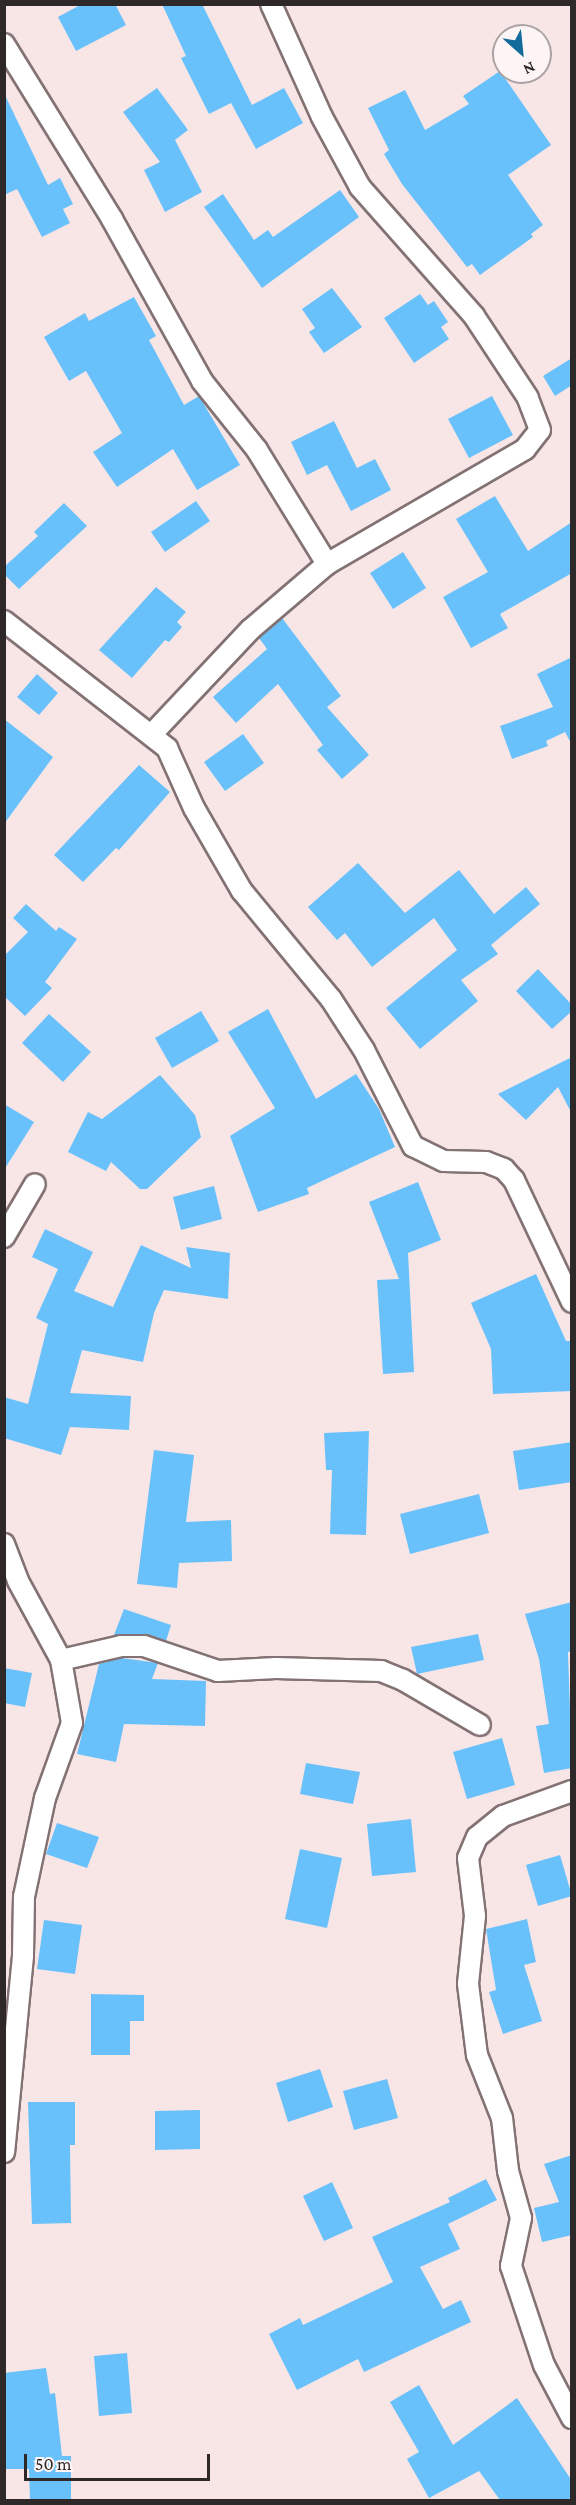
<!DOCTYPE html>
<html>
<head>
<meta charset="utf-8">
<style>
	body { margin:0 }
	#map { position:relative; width:576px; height:2505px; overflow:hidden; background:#f8e5e5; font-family:"Crimson Pro",serif }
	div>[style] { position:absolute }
	.building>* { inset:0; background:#69c1fb }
	.roads { filter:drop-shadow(2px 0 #837273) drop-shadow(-2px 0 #837273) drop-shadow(0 2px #837273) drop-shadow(0 -2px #837273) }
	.minor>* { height:20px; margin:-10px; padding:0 10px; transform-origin:10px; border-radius:10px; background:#fff }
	span { translate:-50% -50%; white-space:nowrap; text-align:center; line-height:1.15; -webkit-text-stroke:5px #fdf5f5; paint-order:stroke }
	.frame { position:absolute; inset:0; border:6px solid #2f2828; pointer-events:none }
	.north { position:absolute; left:492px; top:24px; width:60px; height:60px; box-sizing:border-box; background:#fdf5f5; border:2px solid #aba3a3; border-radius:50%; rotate:153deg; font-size:16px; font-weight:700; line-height:24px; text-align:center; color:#2f2828 }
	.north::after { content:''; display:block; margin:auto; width:21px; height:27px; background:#136b9b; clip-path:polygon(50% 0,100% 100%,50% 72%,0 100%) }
	.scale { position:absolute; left:24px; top:2454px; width:186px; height:27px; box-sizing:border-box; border:3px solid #2f2828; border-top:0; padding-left:8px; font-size:18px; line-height:21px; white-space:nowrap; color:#2f2828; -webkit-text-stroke:4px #fdf5f5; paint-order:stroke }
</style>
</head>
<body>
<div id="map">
	<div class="building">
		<div style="clip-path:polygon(82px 4px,115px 4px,126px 25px,76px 51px,58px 17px)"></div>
		<div style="clip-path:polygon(162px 4px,202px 4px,252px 105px,284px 88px,303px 123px,256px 149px,231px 103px,209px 114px,181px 58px,186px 56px)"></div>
		<div style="clip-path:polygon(500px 71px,551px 145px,508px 175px,543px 225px,531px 234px,533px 237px,480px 275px,472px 264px,467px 267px,402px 184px,384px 154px,389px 150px,368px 108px,405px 90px,425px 130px,469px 104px,463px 96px)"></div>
		<div style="clip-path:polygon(157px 88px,188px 130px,175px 140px,202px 192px,165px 212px,144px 170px,160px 162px,123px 112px)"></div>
		<div style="clip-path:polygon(4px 93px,48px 185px,60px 178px,73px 204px,63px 209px,70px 223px,42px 237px,17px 189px,4px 195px)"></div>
		<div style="clip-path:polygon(340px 190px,359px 217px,262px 288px,204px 207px,223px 194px,254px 240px,268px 230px,273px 237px)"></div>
		<div style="clip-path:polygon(332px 288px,362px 327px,324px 353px,309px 332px,315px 328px,302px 309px)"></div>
		<div style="clip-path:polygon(420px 294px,428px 305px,434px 301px,448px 322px,441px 327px,449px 339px,414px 363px,384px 318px)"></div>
		<div style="clip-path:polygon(134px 297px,156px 336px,149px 340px,184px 405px,199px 396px,240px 465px,197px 490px,173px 449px,117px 487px,93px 452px,122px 433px,86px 371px,69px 381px,44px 337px,85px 313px,89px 321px)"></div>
		<div style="clip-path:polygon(572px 358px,572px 385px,555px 396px,543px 376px)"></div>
		<div style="clip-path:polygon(492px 396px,513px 435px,469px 458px,448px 419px)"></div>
		<div style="clip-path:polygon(334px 421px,357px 468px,375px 459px,391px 490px,351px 511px,327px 465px,307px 475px,291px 442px)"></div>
		<div style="clip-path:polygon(495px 496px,528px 551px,572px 522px,572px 573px,500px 614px,508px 628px,471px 648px,443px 597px,488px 572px,456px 519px)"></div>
		<div style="clip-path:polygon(196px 501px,210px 521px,165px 552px,151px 532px)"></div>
		<div style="clip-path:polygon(64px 503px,87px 526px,19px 589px,4px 574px,4px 567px,38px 536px,34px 532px)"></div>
		<div style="clip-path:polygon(403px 552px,426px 588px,393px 609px,370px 573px)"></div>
		<div style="clip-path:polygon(156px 587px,186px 612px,177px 622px,182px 627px,169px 642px,165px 640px,132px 678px,99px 650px)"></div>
		<div style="clip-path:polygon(282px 618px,341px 696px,327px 707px,369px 755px,342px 779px,317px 750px,323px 745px,278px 684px,236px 723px,213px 697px,267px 649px,259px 638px)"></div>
		<div style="clip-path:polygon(572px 657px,572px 745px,565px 732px,546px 741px,548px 746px,512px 759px,500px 726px,553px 707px,537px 674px)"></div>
		<div style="clip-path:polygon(37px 674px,58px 693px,39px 715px,17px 697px)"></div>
		<div style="clip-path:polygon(4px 719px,53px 757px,4px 824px)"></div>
		<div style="clip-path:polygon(243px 734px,264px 763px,225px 791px,204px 762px)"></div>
		<div style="clip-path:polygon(139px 765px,170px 792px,119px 850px,116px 848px,83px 882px,54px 855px)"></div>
		<div style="clip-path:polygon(358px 863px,405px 913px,459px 870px,494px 914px,526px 887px,540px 904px,491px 945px,498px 954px,461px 980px,478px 1001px,420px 1049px,386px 1008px,457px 950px,434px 918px,372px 967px,345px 933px,337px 940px,308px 907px)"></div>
		<div style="clip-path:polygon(26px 904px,56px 931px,59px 927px,77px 939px,45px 982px,52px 988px,25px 1016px,4px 996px,4px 956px,28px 932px,13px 918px)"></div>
		<div style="clip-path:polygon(538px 969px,572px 1005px,572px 1011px,552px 1029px,516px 991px)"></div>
		<div style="clip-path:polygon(268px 1009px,316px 1099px,356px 1074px,379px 1109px,395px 1147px,307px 1188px,309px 1194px,258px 1212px,230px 1136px,275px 1108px,228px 1032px)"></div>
		<div style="clip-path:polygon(201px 1011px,219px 1041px,172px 1068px,155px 1038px)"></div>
		<div style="clip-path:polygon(49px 1014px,91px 1052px,63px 1082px,22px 1043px)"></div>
		<div style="clip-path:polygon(572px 1057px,572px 1114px,558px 1087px,526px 1120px,498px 1094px)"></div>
		<div style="clip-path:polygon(160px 1075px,195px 1115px,201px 1137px,147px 1189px,140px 1189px,111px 1162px,106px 1171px,68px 1152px,88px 1112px,102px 1119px)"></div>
		<div style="clip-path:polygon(4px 1104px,34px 1122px,4px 1170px)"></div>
		<div style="clip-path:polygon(418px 1182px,441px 1240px,408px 1253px,414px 1372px,383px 1374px,377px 1280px,399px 1279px,369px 1202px)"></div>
		<div style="clip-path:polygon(214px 1186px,222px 1219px,181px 1230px,173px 1197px)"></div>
		<div style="clip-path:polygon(45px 1229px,93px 1252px,74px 1291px,113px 1307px,141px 1245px,191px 1268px,186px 1247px,230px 1253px,228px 1299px,164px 1290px,154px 1313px,143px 1362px,82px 1350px,70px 1393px,131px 1396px,129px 1430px,70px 1427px,61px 1455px,4px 1438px,4px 1397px,28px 1404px,48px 1324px,36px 1318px,58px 1269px,32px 1257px)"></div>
		<div style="clip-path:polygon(536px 1274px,566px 1341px,570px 1341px,572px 1391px,493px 1394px,491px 1349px,471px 1303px)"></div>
		<div style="clip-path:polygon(369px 1431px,366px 1535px,330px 1534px,332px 1470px,326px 1470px,324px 1433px)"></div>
		<div style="clip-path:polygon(572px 1442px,572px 1482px,519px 1490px,513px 1451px)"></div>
		<div style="clip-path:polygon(154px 1450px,194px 1455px,186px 1522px,231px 1520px,232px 1561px,179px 1563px,177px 1588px,137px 1584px)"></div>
		<div style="clip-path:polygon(479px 1494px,489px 1533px,410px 1554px,400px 1514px)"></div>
		<div style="clip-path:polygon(572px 1602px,572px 1651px,568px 1652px,572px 1768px,544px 1773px,536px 1726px,549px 1724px,539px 1659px,525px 1614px)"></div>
		<div style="clip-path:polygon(124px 1609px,171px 1625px,166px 1641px,144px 1634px,114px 1635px)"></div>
		<div style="clip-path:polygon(478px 1634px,484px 1660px,417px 1674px,411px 1647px)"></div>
		<div style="clip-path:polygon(122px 1658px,158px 1663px,152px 1679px,206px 1681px,205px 1726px,124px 1724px,116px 1762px,77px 1754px,99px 1664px)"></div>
		<div style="clip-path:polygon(4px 1668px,32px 1673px,25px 1707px,4px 1703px)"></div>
		<div style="clip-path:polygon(502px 1738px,515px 1785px,467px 1799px,453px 1752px)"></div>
		<div style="clip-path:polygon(306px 1763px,360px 1772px,353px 1804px,300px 1794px)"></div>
		<div style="clip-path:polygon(411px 1819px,416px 1872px,372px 1876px,367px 1824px)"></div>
		<div style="clip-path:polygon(57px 1823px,99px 1837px,87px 1868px,46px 1854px)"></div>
		<div style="clip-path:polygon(300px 1849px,342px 1858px,327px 1928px,285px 1919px)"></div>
		<div style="clip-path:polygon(560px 1855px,572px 1896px,538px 1906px,526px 1865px)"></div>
		<div style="clip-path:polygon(527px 1919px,536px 1962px,524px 1965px,542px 2021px,503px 2034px,489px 1992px,496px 1990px,486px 1929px)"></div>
		<div style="clip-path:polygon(44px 1920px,82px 1925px,75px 1974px,37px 1969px)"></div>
		<div style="clip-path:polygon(91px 1994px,144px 1995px,144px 2021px,130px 2021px,130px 2055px,91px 2055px)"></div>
		<div style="clip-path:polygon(320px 2069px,333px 2107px,288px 2122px,276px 2083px)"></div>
		<div style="clip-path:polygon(387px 2079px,398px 2118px,354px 2130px,343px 2091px)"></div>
		<div style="clip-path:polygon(28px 2102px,75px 2102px,75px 2145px,70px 2145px,71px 2223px,32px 2224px)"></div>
		<div style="clip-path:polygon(200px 2110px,200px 2149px,155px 2150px,155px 2111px)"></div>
		<div style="clip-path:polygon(572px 2155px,572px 2235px,542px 2242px,534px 2208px,559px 2202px,544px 2164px)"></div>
		<div style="clip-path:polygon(486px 2179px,497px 2200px,448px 2224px,460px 2249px,420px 2267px,443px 2309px,461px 2300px,471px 2322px,364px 2372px,358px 2359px,297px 2390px,269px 2334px,300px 2318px,303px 2325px,393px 2282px,372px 2237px,450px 2202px,448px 2198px)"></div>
		<div style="clip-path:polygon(332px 2182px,353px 2228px,324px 2241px,303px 2196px)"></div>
		<div style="clip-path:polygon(127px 2353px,132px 2413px,99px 2416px,94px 2356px)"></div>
		<div style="clip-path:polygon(46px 2368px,50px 2394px,55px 2393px,62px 2456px,71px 2456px,71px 2500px,30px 2500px,29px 2469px,4px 2469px,4px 2373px)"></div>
		<div style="clip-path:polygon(419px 2385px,453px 2445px,517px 2398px,572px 2481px,572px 2500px,500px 2500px,479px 2471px,429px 2498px,407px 2459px,419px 2452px,390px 2402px)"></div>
	</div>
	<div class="roads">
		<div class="minor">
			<div style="left:4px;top:44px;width:206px;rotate:58.3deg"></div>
			<div style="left:112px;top:219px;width:185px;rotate:60.9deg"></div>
			<div style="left:202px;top:381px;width:88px;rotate:51.4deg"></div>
			<div style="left:257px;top:450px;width:134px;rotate:58.4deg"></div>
			<div style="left:4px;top:621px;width:207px;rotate:37.9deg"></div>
			<div style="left:167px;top:748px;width:66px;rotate:65.8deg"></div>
			<div style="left:194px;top:808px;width:96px;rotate:60deg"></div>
			<div style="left:242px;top:891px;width:140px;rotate:50.5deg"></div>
			<div style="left:331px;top:999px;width:61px;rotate:57.1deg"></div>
			<div style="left:364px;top:1050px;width:108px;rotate:63deg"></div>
			<div style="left:413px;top:1146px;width:34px;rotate:26deg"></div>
			<div style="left:444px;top:1161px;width:42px;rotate:1.4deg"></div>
			<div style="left:486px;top:1162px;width:19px;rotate:21deg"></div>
			<div style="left:504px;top:1169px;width:15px;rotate:48deg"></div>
			<div style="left:514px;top:1180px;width:135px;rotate:64.6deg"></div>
			<div style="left:152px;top:734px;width:144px;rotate:-46.7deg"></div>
			<div style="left:251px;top:629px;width:100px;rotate:-40.5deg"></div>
			<div style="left:327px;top:564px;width:229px;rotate:-30.1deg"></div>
			<div style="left:525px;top:449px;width:24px;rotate:-52deg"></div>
			<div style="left:540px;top:430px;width:34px;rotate:-111deg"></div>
			<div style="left:528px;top:398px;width:98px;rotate:-123.4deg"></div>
			<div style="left:474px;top:316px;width:172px;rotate:-131.5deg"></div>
			<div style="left:360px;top:187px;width:80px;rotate:-118.5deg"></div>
			<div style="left:322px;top:117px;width:124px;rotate:-114.3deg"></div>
			<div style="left:4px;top:1237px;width:61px;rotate:-59.7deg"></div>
			<div style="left:4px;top:1544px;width:40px;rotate:69deg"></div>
			<div style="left:18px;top:1581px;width:90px;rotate:61.4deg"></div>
			<div style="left:61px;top:1660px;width:64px;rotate:80.1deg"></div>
			<div style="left:72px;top:1723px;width:80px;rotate:109.8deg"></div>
			<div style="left:45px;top:1798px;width:101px;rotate:102deg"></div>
			<div style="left:24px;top:1897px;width:59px;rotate:91deg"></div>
			<div style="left:23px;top:1956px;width:197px;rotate:95.5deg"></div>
			<div style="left:61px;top:1660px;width:62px;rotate:-13.1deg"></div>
			<div style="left:121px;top:1646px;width:23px"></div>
			<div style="left:144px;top:1646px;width:78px;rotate:18.7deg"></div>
			<div style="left:218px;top:1671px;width:58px;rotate:-3deg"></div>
			<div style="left:276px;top:1668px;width:105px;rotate:1.6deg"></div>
			<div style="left:381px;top:1671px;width:24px;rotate:22deg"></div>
			<div style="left:403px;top:1680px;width:89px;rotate:30.3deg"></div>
			<div style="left:572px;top:1791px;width:73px;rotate:160.1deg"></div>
			<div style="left:503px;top:1816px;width:33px;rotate:141deg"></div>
			<div style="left:477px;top:1837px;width:23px;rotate:113deg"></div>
			<div style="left:468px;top:1858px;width:58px;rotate:83.1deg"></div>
			<div style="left:475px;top:1916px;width:68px;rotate:95.9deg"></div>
			<div style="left:468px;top:1984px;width:72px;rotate:82.8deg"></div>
			<div style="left:477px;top:2055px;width:68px;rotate:68.4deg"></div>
			<div style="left:502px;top:2118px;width:53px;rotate:83.5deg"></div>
			<div style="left:508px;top:2171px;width:49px;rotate:74.5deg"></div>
			<div style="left:521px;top:2218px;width:49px;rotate:101.8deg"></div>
			<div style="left:511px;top:2266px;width:104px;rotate:71.6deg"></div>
			<div style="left:544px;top:2365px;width:60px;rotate:62.2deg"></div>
		</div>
	</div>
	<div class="frame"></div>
	<div class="north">N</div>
	<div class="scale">50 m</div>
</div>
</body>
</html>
